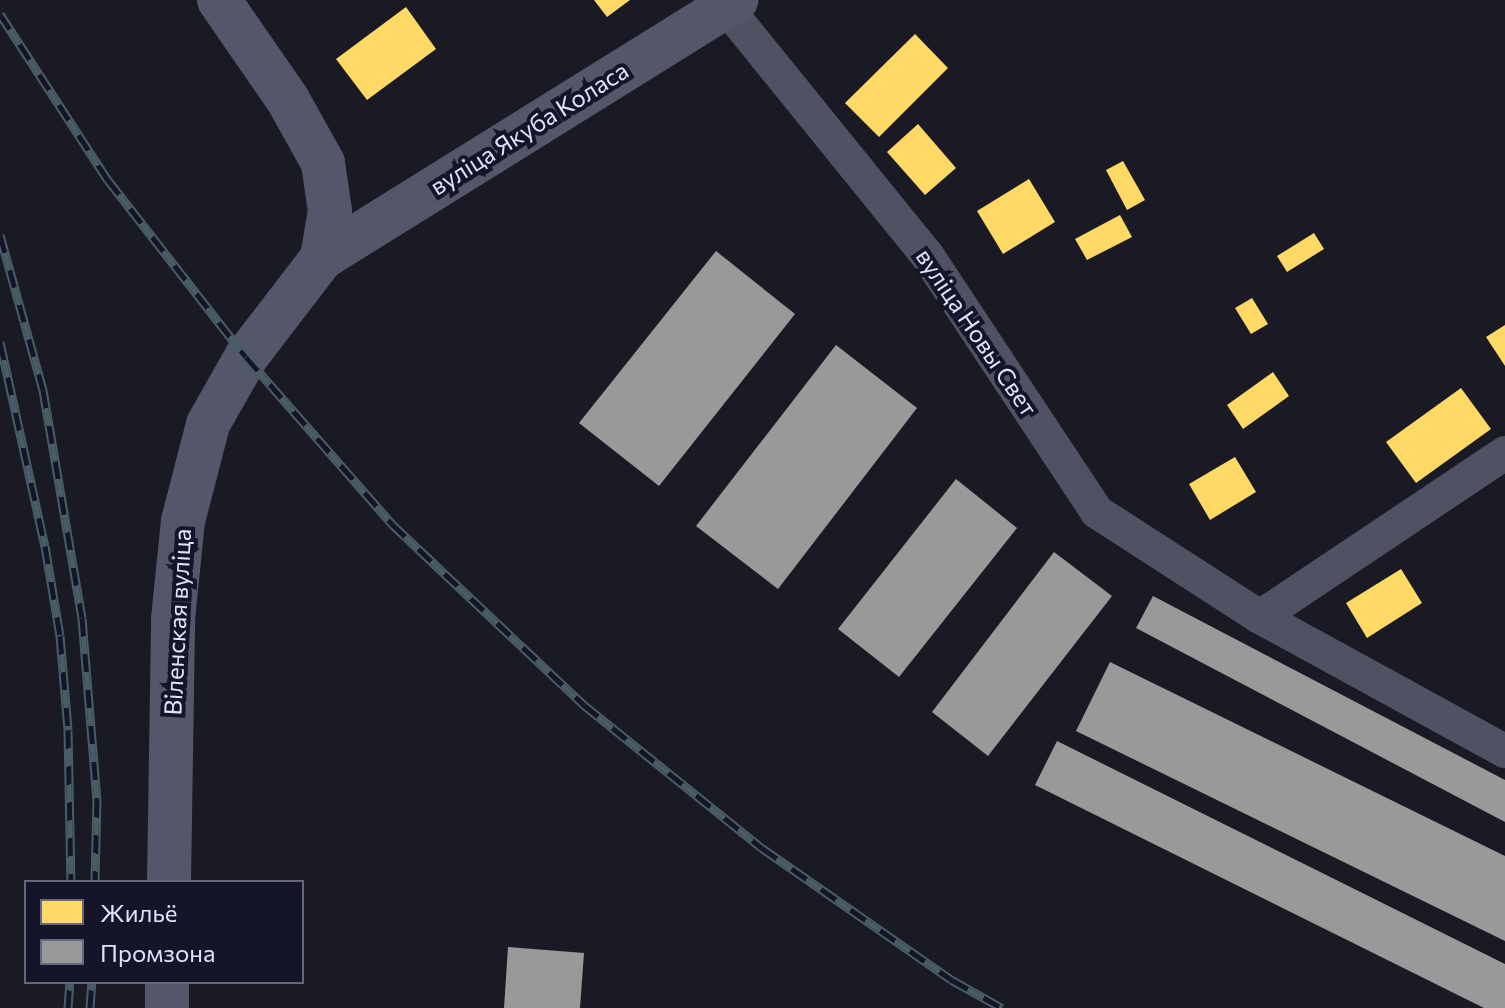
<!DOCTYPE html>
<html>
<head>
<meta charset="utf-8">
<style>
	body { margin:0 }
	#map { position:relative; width:1505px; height:1008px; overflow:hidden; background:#1a1a24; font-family:Commissioner,sans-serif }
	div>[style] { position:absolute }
	.homes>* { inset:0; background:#ffd966 }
	.industry>* { inset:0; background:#999 }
	.street>* { height:34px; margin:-17px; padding:0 17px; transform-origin:17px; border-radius:17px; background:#505263 }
	.secondary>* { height:44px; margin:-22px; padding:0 22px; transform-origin:22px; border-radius:22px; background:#545669 }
	.rail>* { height:9px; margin-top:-4.5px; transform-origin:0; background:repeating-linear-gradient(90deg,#151529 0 18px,#495d66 0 36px); box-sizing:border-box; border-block:2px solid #495d66 }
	span { translate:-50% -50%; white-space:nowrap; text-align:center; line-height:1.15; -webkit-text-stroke:8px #151529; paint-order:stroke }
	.street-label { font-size:24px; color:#e1e2fb }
	.legend { position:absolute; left:24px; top:880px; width:280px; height:104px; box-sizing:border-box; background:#151529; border:2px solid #67677d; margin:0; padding:10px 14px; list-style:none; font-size:24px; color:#e1e2fb }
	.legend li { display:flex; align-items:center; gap:16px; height:40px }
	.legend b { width:40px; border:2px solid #67677d }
</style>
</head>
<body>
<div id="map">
	<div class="homes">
		<div style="clip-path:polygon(594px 0,630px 0,607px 17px)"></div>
		<div style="clip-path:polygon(406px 7px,436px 49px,367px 100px,336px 59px)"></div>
		<div style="clip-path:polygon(915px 34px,948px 68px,879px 137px,845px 103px)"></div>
		<div style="clip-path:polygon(918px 124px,956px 168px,925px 195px,887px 152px)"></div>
		<div style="clip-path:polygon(1123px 161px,1145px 200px,1127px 210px,1106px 170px)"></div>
		<div style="clip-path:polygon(1029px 179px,1055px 222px,1003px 254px,977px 211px)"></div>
		<div style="clip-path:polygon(1120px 215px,1132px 237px,1087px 260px,1075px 239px)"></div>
		<div style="clip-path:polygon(1314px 233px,1324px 249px,1287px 272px,1277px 256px)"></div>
		<div style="clip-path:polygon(1252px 298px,1268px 324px,1251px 334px,1235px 308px)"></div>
		<div style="clip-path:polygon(1505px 325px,1505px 366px,1486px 337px)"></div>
		<div style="clip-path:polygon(1273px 372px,1289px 396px,1243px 429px,1227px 405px)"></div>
		<div style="clip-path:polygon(1461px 388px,1491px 429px,1416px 483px,1386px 442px)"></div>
		<div style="clip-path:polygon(1235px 457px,1256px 492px,1210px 520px,1189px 484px)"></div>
		<div style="clip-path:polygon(1401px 569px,1422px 603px,1367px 638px,1346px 603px)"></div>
	</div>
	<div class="industry">
		<div style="clip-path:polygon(716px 251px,795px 314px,659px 486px,579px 423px)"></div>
		<div style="clip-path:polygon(836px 345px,917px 408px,778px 589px,696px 526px)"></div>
		<div style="clip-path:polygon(956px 479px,1017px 528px,899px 677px,838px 629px)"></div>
		<div style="clip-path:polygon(1054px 552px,1112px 596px,988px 756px,932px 712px)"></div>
		<div style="clip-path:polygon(1153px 596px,1505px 780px,1505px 822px,1136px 628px)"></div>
		<div style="clip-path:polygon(1110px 662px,1505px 856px,1505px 941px,1076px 731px)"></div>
		<div style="clip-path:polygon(1057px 741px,1505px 964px,1505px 1008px,1484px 1008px,1035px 785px)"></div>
		<div style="clip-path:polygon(508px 947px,584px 953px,580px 1008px,504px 1008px)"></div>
	</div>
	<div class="street">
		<div style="left:726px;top:7px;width:319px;rotate:51deg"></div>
		<div style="left:927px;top:255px;width:308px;rotate:56.5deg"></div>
		<div style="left:1097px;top:512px;width:194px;rotate:32.8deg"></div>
		<div style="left:1260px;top:617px;width:279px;rotate:28.7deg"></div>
		<div style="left:1260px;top:617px;width:295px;rotate:-33.8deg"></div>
	</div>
	<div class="secondary">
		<div style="left:219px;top:0;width:121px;rotate:55.4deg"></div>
		<div style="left:288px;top:100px;width:72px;rotate:60.9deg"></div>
		<div style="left:323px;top:163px;width:49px;rotate:81.7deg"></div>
		<div style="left:330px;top:211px;width:48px;rotate:99.7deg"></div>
		<div style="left:169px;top:882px;width:263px;rotate:-89.1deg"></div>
		<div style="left:173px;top:619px;width:99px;rotate:-84.2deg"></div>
		<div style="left:183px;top:521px;width:100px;rotate:-75.5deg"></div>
		<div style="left:208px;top:424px;width:77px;rotate:-60.4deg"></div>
		<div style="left:246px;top:357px;width:125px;rotate:-52.5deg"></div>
		<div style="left:322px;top:258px;width:488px;rotate:-31.9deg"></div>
		<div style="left:167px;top:1008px;width:26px;rotate:-90deg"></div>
	</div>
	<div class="rail">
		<div style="left:0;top:14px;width:198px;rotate:57deg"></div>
		<div style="left:108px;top:180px;width:224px;rotate:52.1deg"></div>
		<div style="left:246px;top:357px;width:222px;rotate:48.8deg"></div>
		<div style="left:392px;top:524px;width:264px;rotate:43.3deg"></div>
		<div style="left:584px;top:705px;width:228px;rotate:38.8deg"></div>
		<div style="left:762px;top:848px;width:231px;rotate:34.8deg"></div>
		<div style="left:952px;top:980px;width:57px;rotate:29.2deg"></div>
		<div style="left:0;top:235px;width:161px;rotate:74.5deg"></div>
		<div style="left:43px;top:390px;width:231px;rotate:80.3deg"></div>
		<div style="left:82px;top:618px;width:182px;rotate:85.3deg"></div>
		<div style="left:97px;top:799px;width:83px;rotate:91.4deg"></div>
		<div style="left:0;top:342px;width:209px;rotate:77.6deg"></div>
		<div style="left:45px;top:546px;width:91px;rotate:80.5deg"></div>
		<div style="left:60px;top:636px;width:94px;rotate:85.1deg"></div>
		<div style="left:68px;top:730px;width:152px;rotate:88.9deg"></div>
		<div style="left:68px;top:1008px;width:26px;rotate:-86deg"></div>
		<div style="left:90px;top:1008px;width:26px;rotate:-86deg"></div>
	</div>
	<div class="street-label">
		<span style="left:529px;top:128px;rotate:-32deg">вуліца Якуба Коласа</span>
		<span style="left:977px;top:332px;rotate:56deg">вуліца Новы Свет</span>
		<span style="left:177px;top:622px;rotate:-87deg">Віленская вуліца</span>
	</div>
	<ul class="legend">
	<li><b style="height:22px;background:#ffd966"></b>Жильё</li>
	<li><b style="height:22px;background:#999"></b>Промзона</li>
	</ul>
</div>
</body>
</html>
